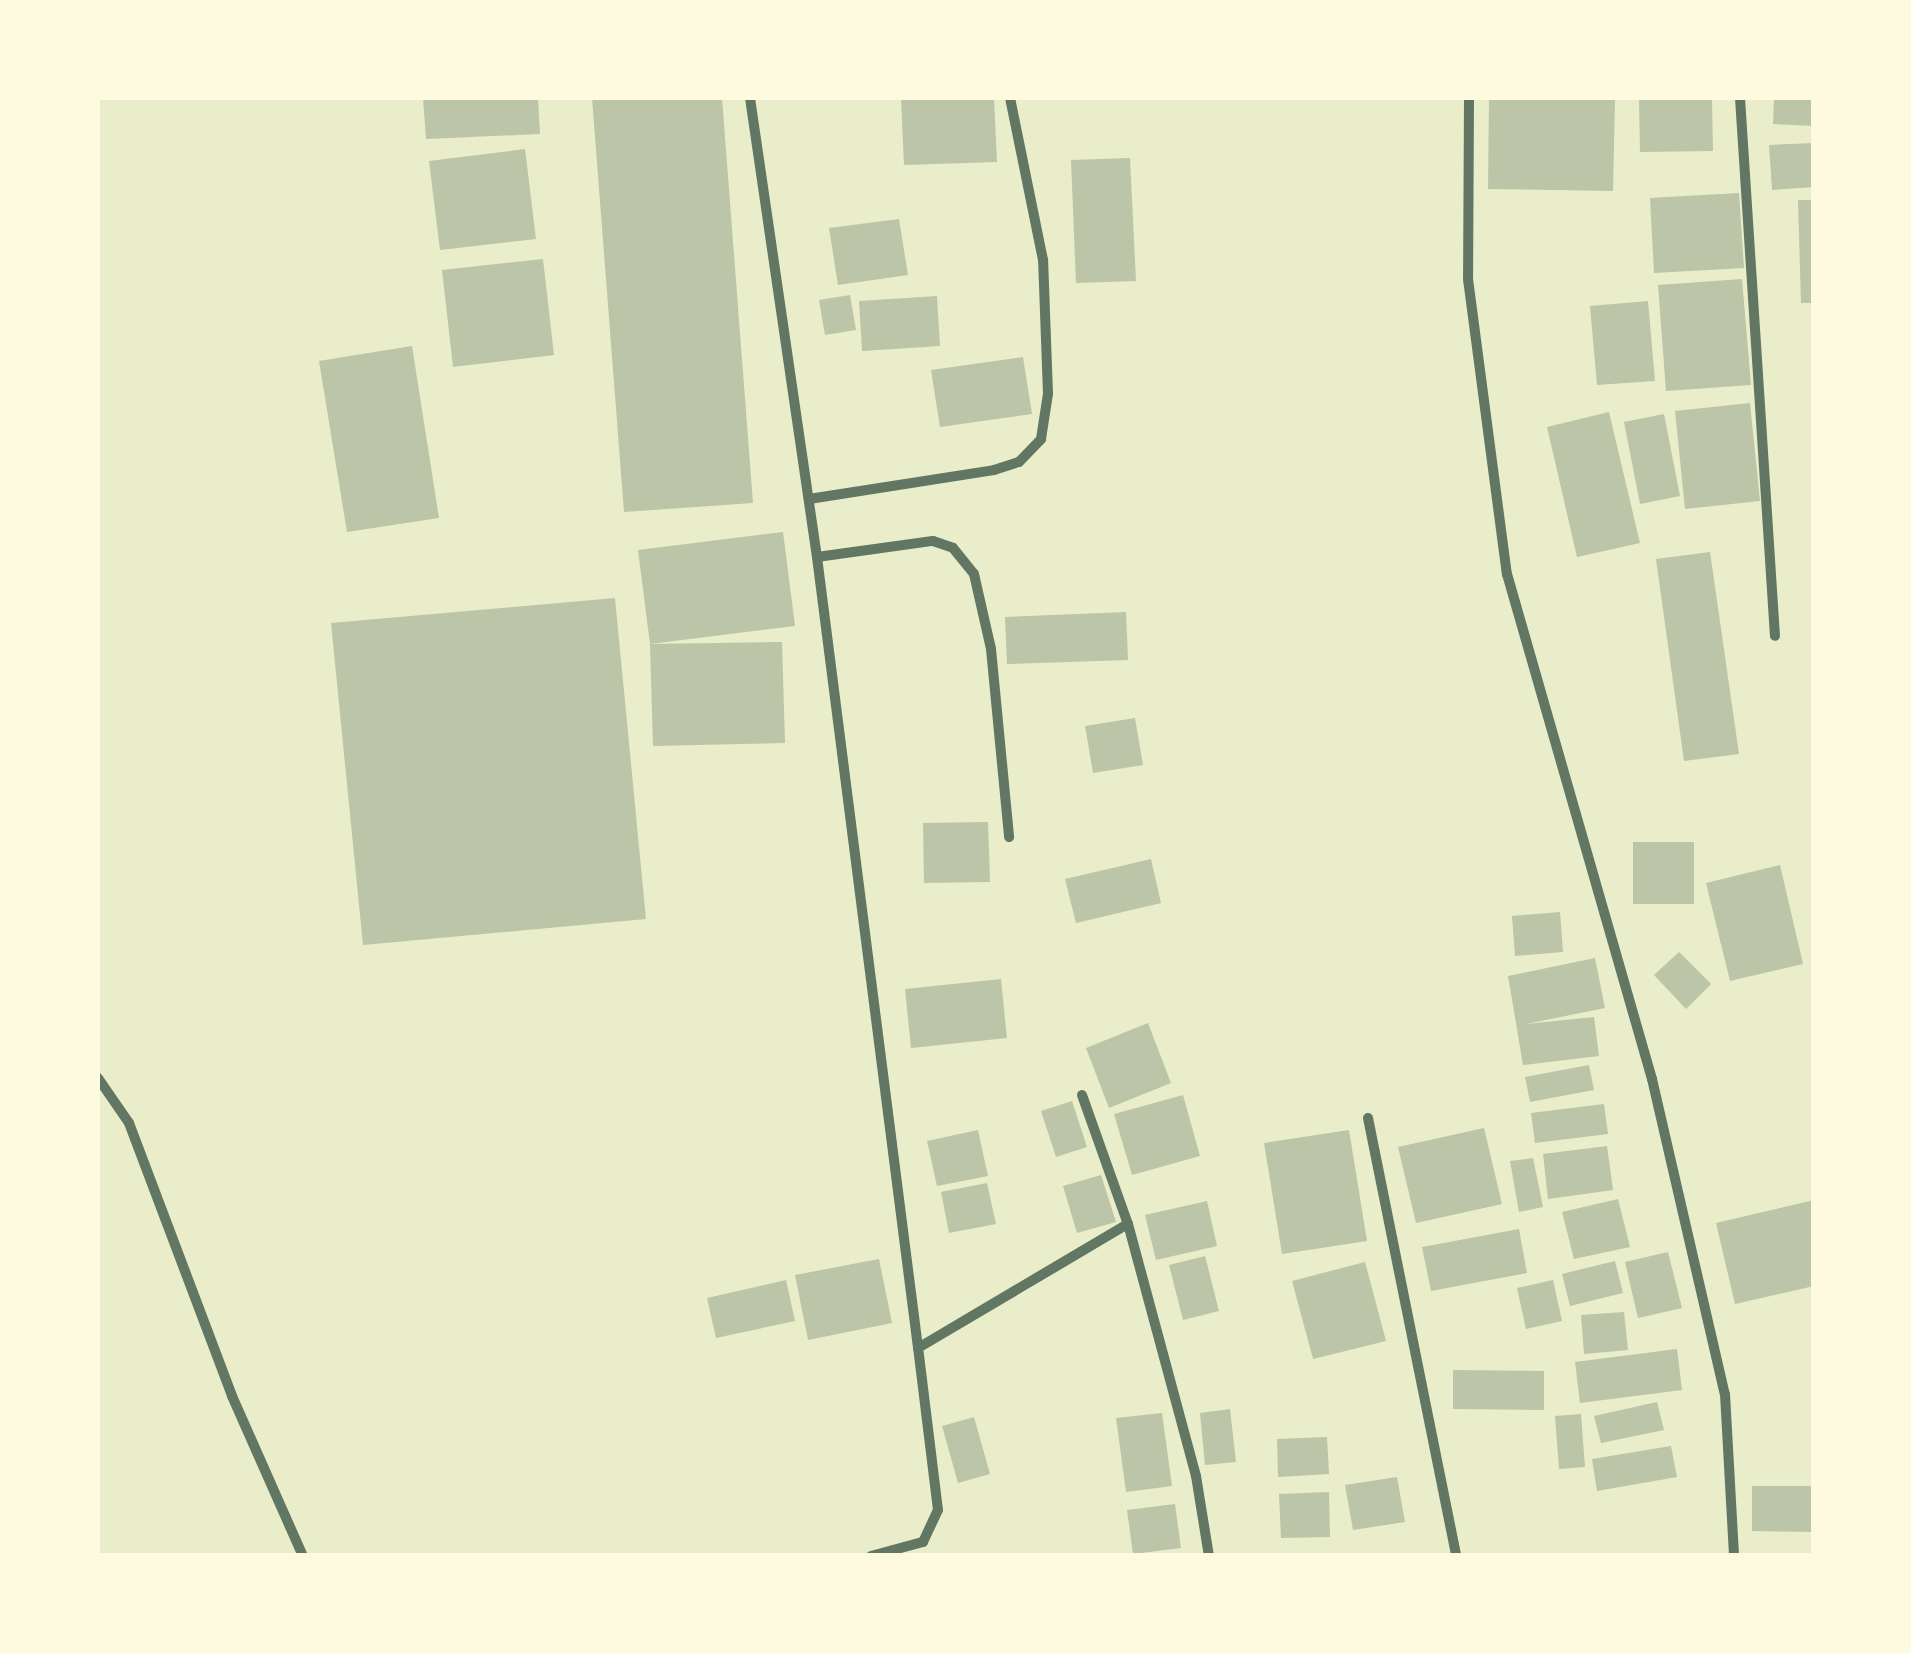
<!DOCTYPE html>
<html>
<head>
<meta charset="utf-8">
<style>
	body { margin:0 }
	#map { position:relative; width:1911px; height:1653px; overflow:hidden; background:#e9edc9; font-family:Jost,sans-serif }
	div>[style] { position:absolute }
	.building>* { inset:0; background:#bcc5a7 }
	.minor>* { height:10px; margin:-5px; padding:0 5px; transform-origin:5px; border-radius:5px; background:#617663 }
	span { translate:-50% -50%; white-space:nowrap; text-align:center; line-height:1.15; -webkit-text-stroke:8px #fefae0; paint-order:stroke }
	.frame { position:absolute; inset:0; border:100px solid #fefae0; pointer-events:none }
</style>
</head>
<body>
<div id="map">
	<div class="building">
		<div style="clip-path:polygon(423px 98px,538px 98px,540px 134px,426px 139px)"></div>
		<div style="clip-path:polygon(592px 98px,722px 98px,753px 503px,624px 512px)"></div>
		<div style="clip-path:polygon(901px 98px,994px 98px,997px 162px,904px 165px)"></div>
		<div style="clip-path:polygon(1489px 98px,1615px 98px,1613px 191px,1488px 189px)"></div>
		<div style="clip-path:polygon(1639px 98px,1712px 98px,1713px 151px,1640px 152px)"></div>
		<div style="clip-path:polygon(1774px 98px,1814px 98px,1814px 126px,1773px 124px)"></div>
		<div style="clip-path:polygon(1814px 143px,1814px 187px,1772px 190px,1769px 145px)"></div>
		<div style="clip-path:polygon(525px 149px,536px 239px,440px 250px,429px 161px)"></div>
		<div style="clip-path:polygon(1130px 158px,1136px 281px,1076px 283px,1071px 160px)"></div>
		<div style="clip-path:polygon(1739px 193px,1744px 268px,1654px 273px,1650px 198px)"></div>
		<div style="clip-path:polygon(1798px 200px,1814px 200px,1814px 303px,1801px 303px)"></div>
		<div style="clip-path:polygon(899px 219px,908px 275px,838px 285px,829px 228px)"></div>
		<div style="clip-path:polygon(543px 259px,554px 355px,453px 367px,442px 270px)"></div>
		<div style="clip-path:polygon(1742px 279px,1751px 385px,1666px 391px,1658px 285px)"></div>
		<div style="clip-path:polygon(850px 295px,856px 330px,825px 335px,819px 300px)"></div>
		<div style="clip-path:polygon(937px 296px,940px 346px,862px 351px,859px 301px)"></div>
		<div style="clip-path:polygon(1648px 301px,1655px 381px,1597px 385px,1590px 306px)"></div>
		<div style="clip-path:polygon(412px 346px,439px 518px,347px 532px,319px 361px)"></div>
		<div style="clip-path:polygon(1023px 357px,1032px 414px,940px 427px,931px 370px)"></div>
		<div style="clip-path:polygon(1750px 403px,1760px 501px,1685px 509px,1675px 411px)"></div>
		<div style="clip-path:polygon(1609px 412px,1640px 543px,1577px 557px,1547px 427px)"></div>
		<div style="clip-path:polygon(1664px 414px,1680px 496px,1640px 504px,1624px 422px)"></div>
		<div style="clip-path:polygon(783px 532px,795px 626px,650px 644px,638px 550px)"></div>
		<div style="clip-path:polygon(1710px 552px,1739px 754px,1684px 761px,1656px 559px)"></div>
		<div style="clip-path:polygon(615px 598px,646px 919px,363px 945px,331px 623px)"></div>
		<div style="clip-path:polygon(1126px 612px,1128px 660px,1007px 664px,1005px 617px)"></div>
		<div style="clip-path:polygon(782px 642px,785px 743px,653px 746px,650px 644px)"></div>
		<div style="clip-path:polygon(1135px 718px,1143px 765px,1093px 773px,1085px 726px)"></div>
		<div style="clip-path:polygon(988px 822px,990px 882px,924px 883px,923px 823px)"></div>
		<div style="clip-path:polygon(1633px 842px,1694px 842px,1694px 904px,1633px 904px)"></div>
		<div style="clip-path:polygon(1151px 859px,1161px 903px,1076px 923px,1065px 879px)"></div>
		<div style="clip-path:polygon(1780px 865px,1803px 964px,1730px 981px,1706px 883px)"></div>
		<div style="clip-path:polygon(1560px 912px,1563px 952px,1515px 956px,1512px 916px)"></div>
		<div style="clip-path:polygon(1679px 952px,1711px 984px,1686px 1009px,1654px 975px)"></div>
		<div style="clip-path:polygon(1595px 958px,1605px 1008px,1526px 1024px,1594px 1017px,1599px 1056px,1523px 1065px,1508px 976px)"></div>
		<div style="clip-path:polygon(1001px 979px,1007px 1038px,911px 1048px,905px 989px)"></div>
		<div style="clip-path:polygon(1148px 1023px,1171px 1083px,1109px 1108px,1086px 1048px)"></div>
		<div style="clip-path:polygon(1589px 1065px,1594px 1090px,1530px 1102px,1525px 1077px)"></div>
		<div style="clip-path:polygon(1183px 1095px,1200px 1156px,1132px 1175px,1114px 1114px)"></div>
		<div style="clip-path:polygon(1072px 1101px,1087px 1147px,1056px 1157px,1041px 1111px)"></div>
		<div style="clip-path:polygon(1604px 1104px,1608px 1134px,1535px 1143px,1531px 1113px)"></div>
		<div style="clip-path:polygon(1484px 1128px,1502px 1204px,1416px 1223px,1398px 1147px)"></div>
		<div style="clip-path:polygon(978px 1130px,988px 1176px,937px 1186px,927px 1141px)"></div>
		<div style="clip-path:polygon(1349px 1130px,1367px 1241px,1282px 1254px,1264px 1143px)"></div>
		<div style="clip-path:polygon(1607px 1146px,1613px 1190px,1548px 1199px,1543px 1154px)"></div>
		<div style="clip-path:polygon(1533px 1158px,1543px 1207px,1519px 1212px,1510px 1161px)"></div>
		<div style="clip-path:polygon(1101px 1175px,1116px 1222px,1077px 1233px,1063px 1186px)"></div>
		<div style="clip-path:polygon(987px 1183px,996px 1224px,949px 1233px,941px 1192px)"></div>
		<div style="clip-path:polygon(1618px 1199px,1630px 1247px,1574px 1259px,1562px 1212px)"></div>
		<div style="clip-path:polygon(1814px 1200px,1814px 1286px,1735px 1304px,1716px 1223px)"></div>
		<div style="clip-path:polygon(1207px 1201px,1217px 1246px,1156px 1260px,1145px 1215px)"></div>
		<div style="clip-path:polygon(1519px 1229px,1527px 1273px,1431px 1291px,1422px 1247px)"></div>
		<div style="clip-path:polygon(1668px 1252px,1682px 1308px,1638px 1318px,1625px 1262px)"></div>
		<div style="clip-path:polygon(1205px 1256px,1219px 1311px,1183px 1320px,1169px 1265px)"></div>
		<div style="clip-path:polygon(879px 1259px,892px 1323px,808px 1340px,795px 1275px)"></div>
		<div style="clip-path:polygon(1615px 1261px,1623px 1293px,1570px 1306px,1562px 1274px)"></div>
		<div style="clip-path:polygon(1365px 1262px,1386px 1341px,1313px 1359px,1292px 1281px)"></div>
		<div style="clip-path:polygon(786px 1280px,795px 1321px,716px 1338px,707px 1298px)"></div>
		<div style="clip-path:polygon(1553px 1280px,1562px 1321px,1526px 1329px,1517px 1288px)"></div>
		<div style="clip-path:polygon(1624px 1312px,1628px 1350px,1584px 1354px,1581px 1315px)"></div>
		<div style="clip-path:polygon(1677px 1349px,1682px 1390px,1580px 1403px,1575px 1362px)"></div>
		<div style="clip-path:polygon(1453px 1370px,1544px 1371px,1544px 1410px,1453px 1409px)"></div>
		<div style="clip-path:polygon(1657px 1402px,1664px 1430px,1601px 1443px,1594px 1416px)"></div>
		<div style="clip-path:polygon(1230px 1409px,1236px 1462px,1205px 1465px,1200px 1413px)"></div>
		<div style="clip-path:polygon(1162px 1413px,1172px 1486px,1126px 1492px,1116px 1418px)"></div>
		<div style="clip-path:polygon(1581px 1414px,1585px 1467px,1559px 1469px,1555px 1416px)"></div>
		<div style="clip-path:polygon(974px 1417px,990px 1474px,958px 1483px,942px 1426px)"></div>
		<div style="clip-path:polygon(1327px 1437px,1329px 1474px,1278px 1477px,1277px 1439px)"></div>
		<div style="clip-path:polygon(1671px 1446px,1677px 1477px,1597px 1491px,1592px 1459px)"></div>
		<div style="clip-path:polygon(1397px 1477px,1405px 1522px,1353px 1530px,1345px 1485px)"></div>
		<div style="clip-path:polygon(1752px 1486px,1814px 1486px,1814px 1532px,1752px 1531px)"></div>
		<div style="clip-path:polygon(1329px 1492px,1330px 1537px,1281px 1538px,1279px 1494px)"></div>
		<div style="clip-path:polygon(1175px 1504px,1181px 1548px,1133px 1554px,1127px 1510px)"></div>
	</div>
	<div class="minor">
		<div style="left:750px;top:98px;width:464px;rotate:81.7deg"></div>
		<div style="left:817px;top:557px;width:797px;rotate:82.72deg"></div>
		<div style="left:918px;top:1348px;width:244px;rotate:-30.6deg"></div>
		<div style="left:1469px;top:98px;width:181px;rotate:90.3deg"></div>
		<div style="left:1468px;top:279px;width:298px;rotate:82.5deg"></div>
		<div style="left:1507px;top:574px;width:525px;rotate:73.98deg"></div>
		<div style="left:1652px;top:1079px;width:323px;rotate:77deg"></div>
		<div style="left:1725px;top:1394px;width:162px;rotate:86.8deg"></div>
		<div style="left:1740px;top:98px;width:539px;rotate:86.28deg"></div>
		<div style="left:809px;top:499px;width:187px;rotate:-8.9deg"></div>
		<div style="left:994px;top:470px;width:26px;rotate:-18deg"></div>
		<div style="left:1019px;top:462px;width:32px;rotate:-46deg"></div>
		<div style="left:1041px;top:439px;width:46px;rotate:-81.2deg"></div>
		<div style="left:1048px;top:394px;width:134px;rotate:-92.1deg"></div>
		<div style="left:1043px;top:260px;width:165px;rotate:-101.5deg"></div>
		<div style="left:817px;top:557px;width:117px;rotate:-7.9deg"></div>
		<div style="left:933px;top:541px;width:21px;rotate:19deg"></div>
		<div style="left:953px;top:548px;width:33px;rotate:51deg"></div>
		<div style="left:974px;top:574px;width:77px;rotate:77.2deg"></div>
		<div style="left:991px;top:649px;width:189px;rotate:84.5deg"></div>
		<div style="left:98px;top:1078px;width:55px;rotate:55.4deg"></div>
		<div style="left:129px;top:1123px;width:292px;rotate:69.3deg"></div>
		<div style="left:232px;top:1396px;width:175px;rotate:66.1deg"></div>
		<div style="left:1082px;top:1095px;width:137px;rotate:70.4deg"></div>
		<div style="left:1128px;top:1224px;width:261px;rotate:74.9deg"></div>
		<div style="left:1196px;top:1476px;width:81px;rotate:80.8deg"></div>
		<div style="left:1368px;top:1118px;width:447px;rotate:78.6deg"></div>
		<div style="left:871px;top:1556px;width:54px;rotate:-15.1deg"></div>
		<div style="left:923px;top:1542px;width:35px;rotate:-65deg"></div>
		<div style="left:938px;top:1510px;width:163px;rotate:-97deg"></div>
	</div>
	<div class="frame"></div>
</div>
</body>
</html>
